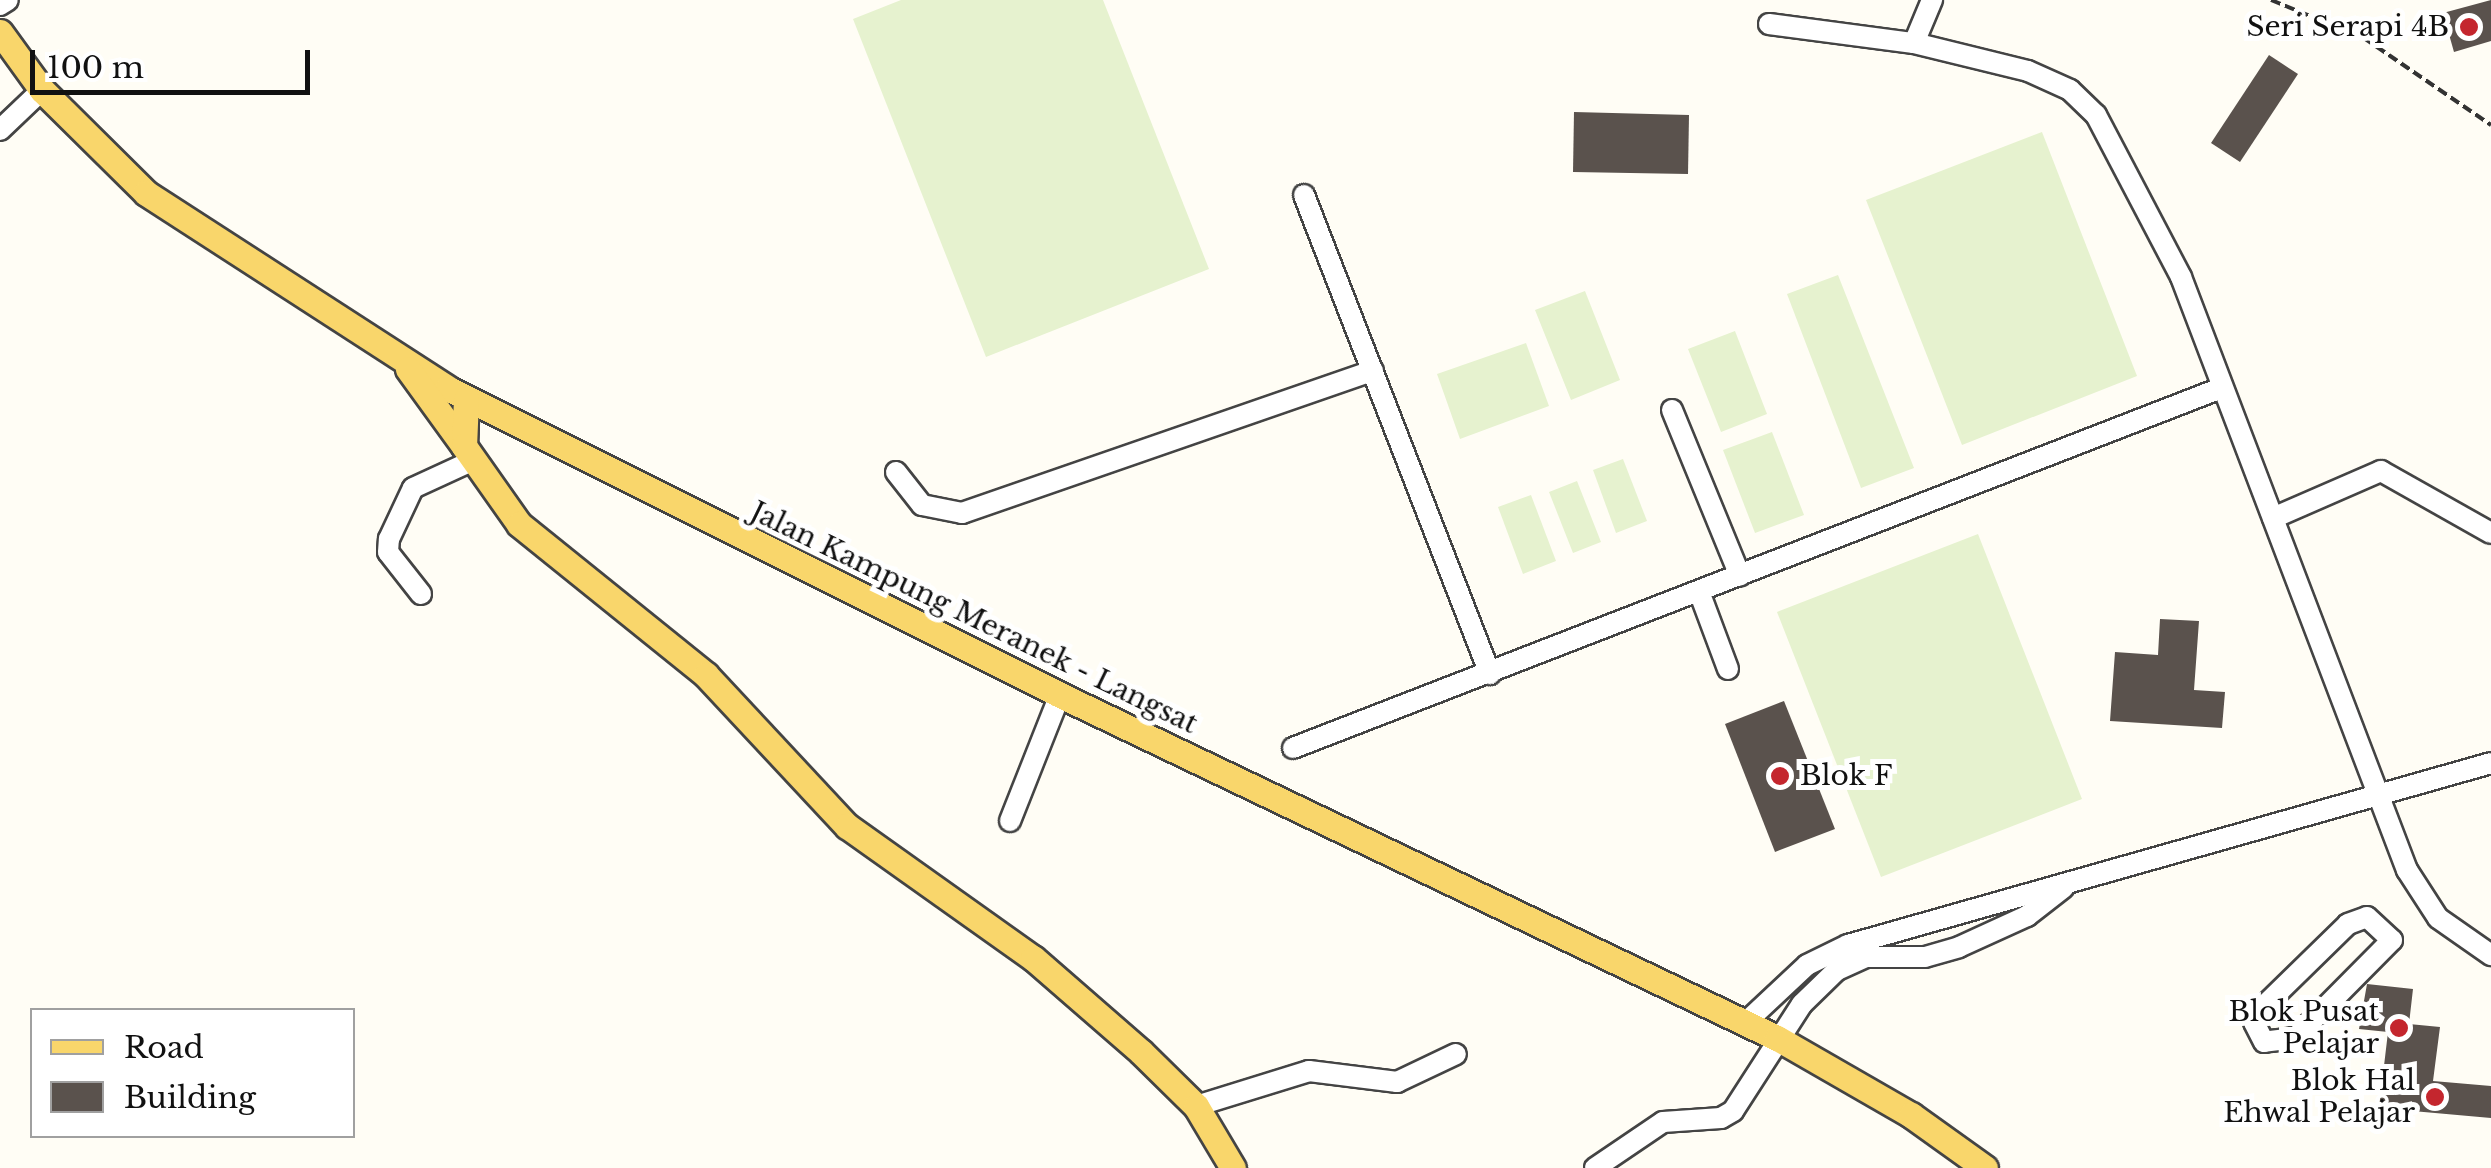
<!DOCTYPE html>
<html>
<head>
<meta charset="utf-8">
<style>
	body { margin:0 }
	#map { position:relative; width:2491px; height:1168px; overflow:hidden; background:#fffdf5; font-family:"Libre Baskerville",serif }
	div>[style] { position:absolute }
	.pitch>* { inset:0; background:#e6f2cf }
	.building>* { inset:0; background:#5a524d }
	.path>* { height:4px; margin-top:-2px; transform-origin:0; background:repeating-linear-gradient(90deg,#333 0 10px,transparent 0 15px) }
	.roads { filter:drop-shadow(2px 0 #444) drop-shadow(-2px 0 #444) drop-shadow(0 2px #444) drop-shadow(0 -2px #444) }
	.minor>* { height:20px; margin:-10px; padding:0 10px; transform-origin:10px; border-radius:10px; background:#fff }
	.major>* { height:25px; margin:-12.5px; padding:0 12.5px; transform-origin:12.5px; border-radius:12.5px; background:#f9d66b }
	.dots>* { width:28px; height:28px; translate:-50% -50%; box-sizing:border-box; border:5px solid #fff; border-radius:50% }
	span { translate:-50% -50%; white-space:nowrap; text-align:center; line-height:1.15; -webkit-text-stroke:10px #fff; paint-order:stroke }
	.poi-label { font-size:28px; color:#111 }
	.right { translate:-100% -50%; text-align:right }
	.left { translate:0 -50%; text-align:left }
	.street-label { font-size:28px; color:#111 }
	.legend { position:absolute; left:30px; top:1008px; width:325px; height:130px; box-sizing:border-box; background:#fff; border:2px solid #a0a0a0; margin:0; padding:12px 18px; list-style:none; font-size:30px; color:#111 }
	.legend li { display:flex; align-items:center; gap:20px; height:50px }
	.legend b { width:50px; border:2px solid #a0a0a0 }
	.scale { position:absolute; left:30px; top:50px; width:280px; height:45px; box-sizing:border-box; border:5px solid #111; border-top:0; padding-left:12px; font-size:30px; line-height:35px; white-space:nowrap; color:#111; -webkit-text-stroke:8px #fff; paint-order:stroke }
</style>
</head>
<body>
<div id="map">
	<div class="pitch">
		<div style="clip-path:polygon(901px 0,1103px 0,1209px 269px,986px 357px,853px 19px)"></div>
		<div style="clip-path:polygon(2042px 132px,2137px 376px,1962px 445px,1866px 200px)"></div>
		<div style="clip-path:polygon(1838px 275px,1914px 468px,1861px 488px,1787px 294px)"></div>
		<div style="clip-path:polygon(1585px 291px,1620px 380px,1571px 400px,1535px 310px)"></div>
		<div style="clip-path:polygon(1735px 331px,1767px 414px,1721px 432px,1688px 349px)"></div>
		<div style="clip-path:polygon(1526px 343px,1549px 406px,1460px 439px,1437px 374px)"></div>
		<div style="clip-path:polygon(1772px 432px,1804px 515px,1755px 533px,1723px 450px)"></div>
		<div style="clip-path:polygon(1623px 459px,1647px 521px,1616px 533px,1593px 470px)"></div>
		<div style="clip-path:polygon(1577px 481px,1601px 542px,1573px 553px,1549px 492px)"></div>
		<div style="clip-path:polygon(1531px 495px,1556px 561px,1523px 574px,1498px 507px)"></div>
		<div style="clip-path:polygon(1978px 534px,2082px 799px,1881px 877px,1777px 612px)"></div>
	</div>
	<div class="building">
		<div style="clip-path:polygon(2491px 0,2491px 41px,2454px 52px,2443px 13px)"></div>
		<div style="clip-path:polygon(2269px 55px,2298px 74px,2240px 162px,2211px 143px)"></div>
		<div style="clip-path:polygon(1574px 112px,1689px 115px,1688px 174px,1573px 172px)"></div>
		<div style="clip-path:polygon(2160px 619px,2199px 621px,2194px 690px,2225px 692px,2222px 728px,2110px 721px,2115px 652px,2158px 655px)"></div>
		<div style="clip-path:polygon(1784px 701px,1835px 829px,1775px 852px,1725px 724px)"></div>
		<div style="clip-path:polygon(2367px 984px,2413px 989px,2409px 1024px,2440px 1027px,2433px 1081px,2491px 1086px,2491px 1118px,2379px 1108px,2388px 1032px,2359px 1029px)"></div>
	</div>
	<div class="path">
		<div style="left:2271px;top:0;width:100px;rotate:22.2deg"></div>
		<div style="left:2364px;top:38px;width:154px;rotate:34.4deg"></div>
	</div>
	<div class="roads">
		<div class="minor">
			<div style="left:0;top:5px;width:9px;rotate:-32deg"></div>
			<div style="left:1769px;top:24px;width:146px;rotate:7.5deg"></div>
			<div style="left:1914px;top:43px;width:117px;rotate:13.8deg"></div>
			<div style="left:2028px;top:71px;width:46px;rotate:24.3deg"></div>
			<div style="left:2070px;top:90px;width:36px;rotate:44deg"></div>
			<div style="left:2096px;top:115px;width:183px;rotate:62.3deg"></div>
			<div style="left:2181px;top:277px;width:635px;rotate:69.14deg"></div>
			<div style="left:2407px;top:870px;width:57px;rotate:57.1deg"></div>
			<div style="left:2438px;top:918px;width:65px;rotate:34.9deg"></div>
			<div style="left:1914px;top:43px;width:47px;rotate:-67.3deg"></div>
			<div style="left:0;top:130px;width:58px;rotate:-43.6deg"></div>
			<div style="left:1304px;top:195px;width:514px;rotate:68.78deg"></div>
			<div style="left:1672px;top:410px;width:179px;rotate:67.7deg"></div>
			<div style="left:896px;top:472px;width:42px;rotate:51.8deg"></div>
			<div style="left:922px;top:505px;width:41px;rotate:11.3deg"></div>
			<div style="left:962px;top:513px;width:435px;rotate:-19.1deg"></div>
			<div style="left:2273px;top:518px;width:118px;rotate:-23.5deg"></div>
			<div style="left:2381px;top:471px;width:126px;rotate:29.4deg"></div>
			<div style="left:421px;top:594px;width:53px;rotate:-128.2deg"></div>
			<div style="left:388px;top:552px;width:13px;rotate:-86deg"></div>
			<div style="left:389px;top:539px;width:56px;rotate:-64.8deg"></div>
			<div style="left:413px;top:488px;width:67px;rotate:-24.7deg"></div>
			<div style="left:1700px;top:594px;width:80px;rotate:69.5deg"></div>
			<div style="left:1293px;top:748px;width:995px;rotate:-21.2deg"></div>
			<div style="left:1010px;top:821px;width:136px;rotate:-68.4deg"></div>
			<div style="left:2367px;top:917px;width:34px;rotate:43deg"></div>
			<div style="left:2392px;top:940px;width:138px;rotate:134.7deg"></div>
			<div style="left:2295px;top:1038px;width:31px;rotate:173deg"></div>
			<div style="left:2264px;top:1042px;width:22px;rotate:-117deg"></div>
			<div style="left:2254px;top:1022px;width:16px;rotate:-60deg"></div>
			<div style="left:2262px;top:1008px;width:120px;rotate:-44.3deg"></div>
			<div style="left:2348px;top:924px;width:20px;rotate:-20deg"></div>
			<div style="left:1744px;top:1024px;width:86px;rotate:-43.1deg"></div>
			<div style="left:1807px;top:965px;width:46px;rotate:-26deg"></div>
			<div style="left:1848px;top:945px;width:668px;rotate:-15.8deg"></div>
			<div style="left:1196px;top:1106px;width:118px;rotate:-17.2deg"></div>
			<div style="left:1309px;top:1071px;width:89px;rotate:7.1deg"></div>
			<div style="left:1397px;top:1082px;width:65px;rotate:-25.4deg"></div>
			<div style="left:1595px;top:1168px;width:82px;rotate:-34.1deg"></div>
			<div style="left:1663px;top:1122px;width:58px;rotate:-3.9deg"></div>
			<div style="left:1721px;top:1118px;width:14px;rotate:-30deg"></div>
			<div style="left:1733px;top:1111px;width:127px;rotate:-57.2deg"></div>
			<div style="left:1802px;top:1004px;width:49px;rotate:-44.2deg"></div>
			<div style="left:1837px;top:970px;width:32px;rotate:-24deg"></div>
			<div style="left:1866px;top:957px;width:59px"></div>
			<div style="left:1925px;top:957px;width:35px;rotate:-16deg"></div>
			<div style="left:1959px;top:947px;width:75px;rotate:-24.5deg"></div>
			<div style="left:2027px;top:916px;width:46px;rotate:-37.9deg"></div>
		</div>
		<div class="major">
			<div style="left:0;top:32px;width:72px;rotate:54.1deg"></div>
			<div style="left:42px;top:90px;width:146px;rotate:44.7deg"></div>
			<div style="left:146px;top:193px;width:359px;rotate:32.9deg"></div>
			<div style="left:447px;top:388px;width:686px;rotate:26.6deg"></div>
			<div style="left:1060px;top:695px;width:795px;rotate:25.57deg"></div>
			<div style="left:1777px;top:1038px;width:155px;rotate:29.9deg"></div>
			<div style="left:1911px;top:1115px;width:91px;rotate:35.6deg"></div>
			<div style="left:408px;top:369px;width:95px;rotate:54deg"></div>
			<div style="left:466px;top:399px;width:47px;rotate:92.4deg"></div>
			<div style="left:464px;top:446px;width:95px;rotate:54.8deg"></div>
			<div style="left:519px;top:524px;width:240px;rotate:38.9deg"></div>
			<div style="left:706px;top:675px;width:207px;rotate:47deg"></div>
			<div style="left:847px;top:826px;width:228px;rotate:35.4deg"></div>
			<div style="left:1033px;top:958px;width:143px;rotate:41deg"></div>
			<div style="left:1141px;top:1052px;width:77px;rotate:44.5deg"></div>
			<div style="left:1196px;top:1106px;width:72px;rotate:59.2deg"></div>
		</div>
	</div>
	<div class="dots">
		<div style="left:2469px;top:27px;background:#c4262e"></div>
		<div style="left:1780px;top:776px;background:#c4262e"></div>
		<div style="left:2399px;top:1028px;background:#c4262e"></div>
		<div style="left:2435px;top:1097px;background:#c4262e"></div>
	</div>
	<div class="poi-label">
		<span class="right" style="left:2449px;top:27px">Seri Serapi 4B</span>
		<span class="left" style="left:1800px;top:776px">Blok F</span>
		<span class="right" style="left:2379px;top:1028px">Blok Pusat<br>Pelajar</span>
		<span class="right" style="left:2415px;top:1097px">Blok Hal<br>Ehwal Pelajar</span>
	</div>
	<div class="street-label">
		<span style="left:974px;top:618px;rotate:26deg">Jalan Kampung Meranek - Langsat</span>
	</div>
	<ul class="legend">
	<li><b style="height:12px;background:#f9d66b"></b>Road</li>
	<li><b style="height:28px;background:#5a524d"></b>Building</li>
	</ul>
	<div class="scale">100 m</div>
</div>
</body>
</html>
